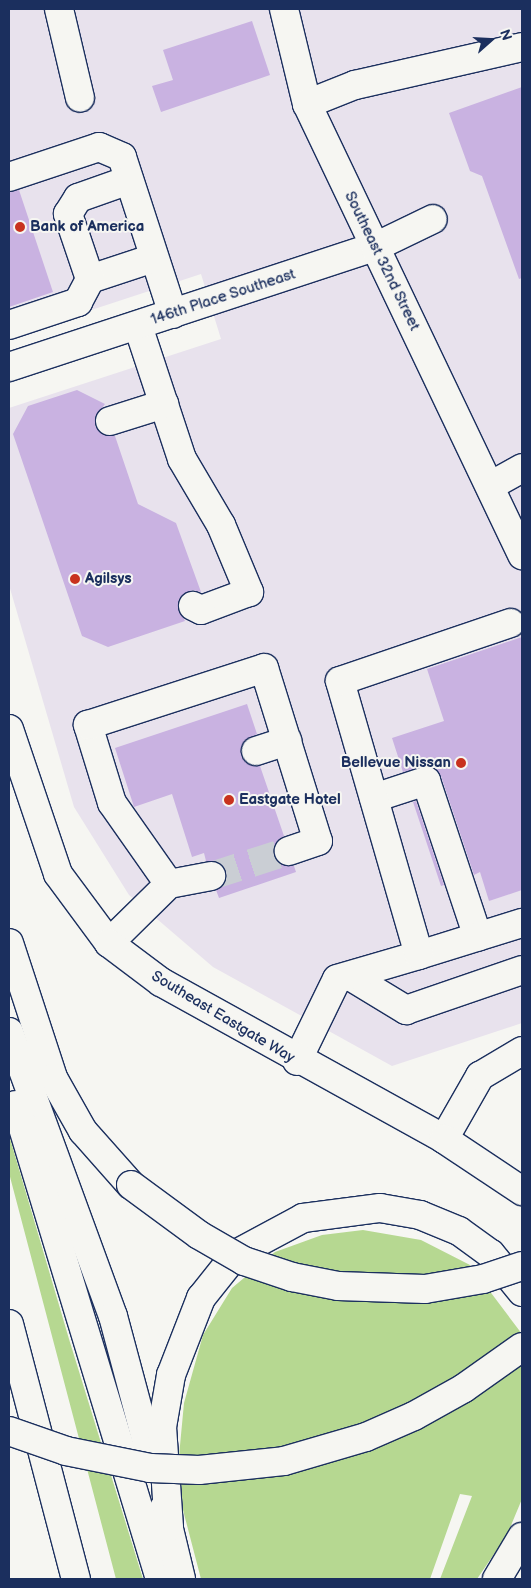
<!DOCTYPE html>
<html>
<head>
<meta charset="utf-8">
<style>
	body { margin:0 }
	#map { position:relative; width:531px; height:1588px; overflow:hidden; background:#f6f6f2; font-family:"Balsamiq Sans",sans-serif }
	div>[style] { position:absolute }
	.built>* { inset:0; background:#e8e2ed }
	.green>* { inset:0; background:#b6d891 }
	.building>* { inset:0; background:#c9b2e1 }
	.minor-tunnel>* { height:28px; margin-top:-14px; transform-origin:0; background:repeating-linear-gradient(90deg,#caced4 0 28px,transparent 0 42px) }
	.roads { filter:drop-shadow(1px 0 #1b2f5e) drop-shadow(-1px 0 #1b2f5e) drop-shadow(0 1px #1b2f5e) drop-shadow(0 -1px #1b2f5e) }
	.minor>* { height:28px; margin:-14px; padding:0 14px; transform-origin:14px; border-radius:14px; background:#f6f6f2 }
	.major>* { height:28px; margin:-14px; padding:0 14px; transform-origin:14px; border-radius:14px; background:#f6f6f2 }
	.highway>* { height:28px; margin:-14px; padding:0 14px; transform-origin:14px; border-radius:14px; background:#f6f6f2 }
	.bridges { filter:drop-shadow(1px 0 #1b2f5e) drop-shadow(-1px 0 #1b2f5e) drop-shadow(0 1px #1b2f5e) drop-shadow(0 -1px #1b2f5e) }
	.highway-bridge>* { height:28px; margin:-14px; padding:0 14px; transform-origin:14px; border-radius:14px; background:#f6f6f2 }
	.dots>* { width:14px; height:14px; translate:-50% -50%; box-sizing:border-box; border:2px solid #f6f6f2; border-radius:50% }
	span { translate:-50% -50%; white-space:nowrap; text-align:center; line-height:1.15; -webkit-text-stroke:4px #f6f6f2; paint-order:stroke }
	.poi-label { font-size:15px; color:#1b2f5e; font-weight:700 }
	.left { translate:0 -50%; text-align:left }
	.right { translate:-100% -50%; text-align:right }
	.street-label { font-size:15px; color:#1b2f5e }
	.frame { position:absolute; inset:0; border:10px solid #1b2f5e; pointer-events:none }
	.north { position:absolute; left:466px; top:15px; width:50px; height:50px; -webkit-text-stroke:4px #f6f6f2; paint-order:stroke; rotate:71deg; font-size:14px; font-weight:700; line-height:20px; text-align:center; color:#1b2f5e }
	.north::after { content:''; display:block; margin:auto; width:18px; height:22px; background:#1b2f5e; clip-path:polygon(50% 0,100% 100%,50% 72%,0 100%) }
</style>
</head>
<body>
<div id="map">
	<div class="built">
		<div style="clip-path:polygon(9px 9px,522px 9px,522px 1023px,392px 1066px,213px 967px,129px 895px,74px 807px,9px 585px,9px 408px,221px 339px,201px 274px,9px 337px)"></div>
	</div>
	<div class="green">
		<div style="clip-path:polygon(9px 1135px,69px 1339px,143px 1579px,116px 1579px,9px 1173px)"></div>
		<div style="clip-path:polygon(363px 1230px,421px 1240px,470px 1265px,522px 1334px,522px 1499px,507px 1535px,477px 1579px,440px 1579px,472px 1496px,460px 1494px,430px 1579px,201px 1579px,183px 1510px,179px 1456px,184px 1403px,203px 1335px,232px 1288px,275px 1252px,322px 1235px)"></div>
	</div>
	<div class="building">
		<div style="clip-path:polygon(252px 21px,270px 75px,161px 112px,152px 86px,173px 80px,163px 50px)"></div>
		<div style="clip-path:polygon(522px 87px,522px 278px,519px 279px,482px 176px,470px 171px,449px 113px)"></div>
		<div style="clip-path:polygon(19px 190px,53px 292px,9px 307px,9px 192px)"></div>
		<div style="clip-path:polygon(77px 390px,105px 404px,95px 417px,95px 426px,106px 436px,115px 436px,138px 504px,176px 523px,201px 592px,192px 590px,179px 599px,178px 607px,185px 621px,108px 647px,82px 636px,13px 434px,28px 406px)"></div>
		<div style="clip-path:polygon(522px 637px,522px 890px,489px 901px,480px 872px,474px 875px,441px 776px,429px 766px,403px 772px,392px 738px,444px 721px,427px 669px)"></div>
		<div style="clip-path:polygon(247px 704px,257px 734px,244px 741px,241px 755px,246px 763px,260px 766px,284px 836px,277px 841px,274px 856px,279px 863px,294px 866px,296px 872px,219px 898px,216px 890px,226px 881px,223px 866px,206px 861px,204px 853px,192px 857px,172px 794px,134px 807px,115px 748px)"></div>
		<div style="clip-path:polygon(416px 801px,444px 885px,441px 886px,413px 802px)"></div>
	</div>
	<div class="minor-tunnel">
		<div style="left:211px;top:876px;width:82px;rotate:-17.8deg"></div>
	</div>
	<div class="roads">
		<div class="minor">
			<div style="left:59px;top:9px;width:91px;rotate:76.7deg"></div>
			<div style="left:284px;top:9px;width:98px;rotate:76.4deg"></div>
			<div style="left:307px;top:104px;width:500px;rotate:64.5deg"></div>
			<div style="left:307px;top:104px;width:52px;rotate:-21.6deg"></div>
			<div style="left:355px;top:85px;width:171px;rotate:-12.8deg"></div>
			<div style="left:9px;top:177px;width:95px;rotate:-18.4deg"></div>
			<div style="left:99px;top:147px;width:25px;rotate:23deg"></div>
			<div style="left:122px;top:157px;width:165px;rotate:72deg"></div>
			<div style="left:90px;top:279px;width:67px;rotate:-18.2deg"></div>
			<div style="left:9px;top:325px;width:73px;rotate:-18.4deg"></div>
			<div style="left:78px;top:302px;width:26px;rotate:-62deg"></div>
			<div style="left:90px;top:279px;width:69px;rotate:-108.7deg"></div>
			<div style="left:68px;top:214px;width:19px;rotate:-58deg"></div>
			<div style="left:78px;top:198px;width:54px;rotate:-19.4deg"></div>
			<div style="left:138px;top:326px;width:140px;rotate:71.7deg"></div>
			<div style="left:182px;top:459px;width:77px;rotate:59.4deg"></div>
			<div style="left:221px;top:525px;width:73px;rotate:67.3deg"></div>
			<div style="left:249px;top:592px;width:51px;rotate:159.4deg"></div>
			<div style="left:201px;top:610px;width:9px;rotate:-153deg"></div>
			<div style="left:9px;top:367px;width:385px;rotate:-18.2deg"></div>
			<div style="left:375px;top:247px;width:64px;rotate:-25.8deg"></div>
			<div style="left:110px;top:421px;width:57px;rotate:-17.5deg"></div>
			<div style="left:490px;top:486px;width:37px;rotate:-29deg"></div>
			<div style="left:256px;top:751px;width:33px;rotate:-18deg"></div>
			<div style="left:374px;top:798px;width:55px;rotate:-18.1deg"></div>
			<div style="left:426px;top:781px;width:164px;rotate:71.6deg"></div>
			<div style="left:169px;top:884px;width:99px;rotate:-125.1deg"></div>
			<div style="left:112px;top:803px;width:82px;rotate:-107.1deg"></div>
			<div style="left:88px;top:725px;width:185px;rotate:-17.9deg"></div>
			<div style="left:264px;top:668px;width:181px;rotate:72.7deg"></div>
			<div style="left:318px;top:841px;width:31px;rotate:161deg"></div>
			<div style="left:109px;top:943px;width:84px;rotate:-44.5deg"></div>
			<div style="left:169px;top:884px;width:43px;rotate:-10.8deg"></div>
			<div style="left:419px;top:955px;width:108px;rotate:-17.3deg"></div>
			<div style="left:350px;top:976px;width:66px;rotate:31.3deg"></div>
			<div style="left:406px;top:1010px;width:123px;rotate:-19deg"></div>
			<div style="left:297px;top:1061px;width:91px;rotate:-64deg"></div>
			<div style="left:337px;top:979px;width:85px;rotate:-16.3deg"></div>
			<div style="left:419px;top:955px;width:285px;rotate:-106.1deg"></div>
			<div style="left:340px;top:681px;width:180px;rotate:-18.8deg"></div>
			<div style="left:444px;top:1139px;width:73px;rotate:-60.3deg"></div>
			<div style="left:480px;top:1076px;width:49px;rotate:-30.8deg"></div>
		</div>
		<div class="major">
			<div style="left:9px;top:729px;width:153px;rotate:71.3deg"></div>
			<div style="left:58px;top:874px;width:86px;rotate:53.5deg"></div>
			<div style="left:109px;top:943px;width:65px;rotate:36.9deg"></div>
			<div style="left:161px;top:982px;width:324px;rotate:29deg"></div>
			<div style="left:444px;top:1139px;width:94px;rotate:33.7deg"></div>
		</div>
		<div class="highway">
			<div style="left:9px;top:943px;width:142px;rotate:71.9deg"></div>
			<div style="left:53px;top:1078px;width:61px;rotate:60.5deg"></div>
			<div style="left:83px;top:1131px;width:72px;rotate:48.4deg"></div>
			<div style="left:9px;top:1032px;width:302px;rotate:69.9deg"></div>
			<div style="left:113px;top:1316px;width:151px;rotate:75deg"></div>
			<div style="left:16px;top:1105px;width:495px;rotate:73.1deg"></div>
			<div style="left:9px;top:1324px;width:264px;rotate:75.3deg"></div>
			<div style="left:164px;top:1508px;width:73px;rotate:76.5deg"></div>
			<div style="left:169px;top:1527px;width:100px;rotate:-94deg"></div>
			<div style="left:162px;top:1427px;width:53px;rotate:-80.2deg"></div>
			<div style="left:171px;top:1375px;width:83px;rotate:-68.7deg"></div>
			<div style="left:201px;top:1298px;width:56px;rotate:-51.5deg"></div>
			<div style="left:236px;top:1254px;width:76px;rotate:-28.2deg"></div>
			<div style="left:303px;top:1218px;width:78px;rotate:-7.4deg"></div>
			<div style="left:380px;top:1208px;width:41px;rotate:9.9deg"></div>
			<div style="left:420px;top:1215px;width:42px;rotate:22.3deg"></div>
			<div style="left:459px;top:1231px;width:39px;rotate:36deg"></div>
			<div style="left:491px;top:1254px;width:49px;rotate:50.8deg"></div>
			<div style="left:497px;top:1579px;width:49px;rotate:-59.2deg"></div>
		</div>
	</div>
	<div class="bridges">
		<div class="highway-bridge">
			<div style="left:131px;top:1185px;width:84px;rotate:36.3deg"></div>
			<div style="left:199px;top:1235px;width:52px;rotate:30deg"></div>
			<div style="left:244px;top:1261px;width:51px;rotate:18.4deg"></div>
			<div style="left:292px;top:1277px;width:47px;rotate:11.1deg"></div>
			<div style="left:338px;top:1286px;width:87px;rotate:2deg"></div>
			<div style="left:425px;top:1289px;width:59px;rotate:-9.8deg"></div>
			<div style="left:483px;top:1279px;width:41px;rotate:-18.4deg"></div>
			<div style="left:9px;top:1431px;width:60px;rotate:19.3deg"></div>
			<div style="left:66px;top:1451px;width:86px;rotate:11.4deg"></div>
			<div style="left:150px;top:1468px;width:49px;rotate:2.3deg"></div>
			<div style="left:199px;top:1470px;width:85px;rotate:-6deg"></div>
			<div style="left:284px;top:1461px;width:85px;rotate:-16.3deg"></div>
			<div style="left:366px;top:1437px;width:52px;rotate:-23.6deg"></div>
			<div style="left:414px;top:1416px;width:57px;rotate:-29.2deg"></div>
			<div style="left:464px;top:1388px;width:71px;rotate:-35.3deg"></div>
		</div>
	</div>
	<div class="dots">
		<div style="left:20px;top:227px;background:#c8321e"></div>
		<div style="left:75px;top:579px;background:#c8321e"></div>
		<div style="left:461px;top:763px;background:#c8321e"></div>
		<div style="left:229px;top:800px;background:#c8321e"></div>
	</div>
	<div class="poi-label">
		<span class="left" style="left:30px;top:227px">Bank of America</span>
		<span class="left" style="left:85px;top:579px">Agilsys</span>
		<span class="right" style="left:451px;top:763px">Bellevue Nissan</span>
		<span class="left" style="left:239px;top:800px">Eastgate Hotel</span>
	</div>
	<div class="street-label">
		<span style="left:382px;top:261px;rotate:64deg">Southeast 32nd Street</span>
		<span style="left:223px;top:297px;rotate:-18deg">146th Place Southeast</span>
		<span style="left:223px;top:1017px;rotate:31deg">Southeast Eastgate Way</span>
	</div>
	<div class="frame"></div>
	<div class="north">N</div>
</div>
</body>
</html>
